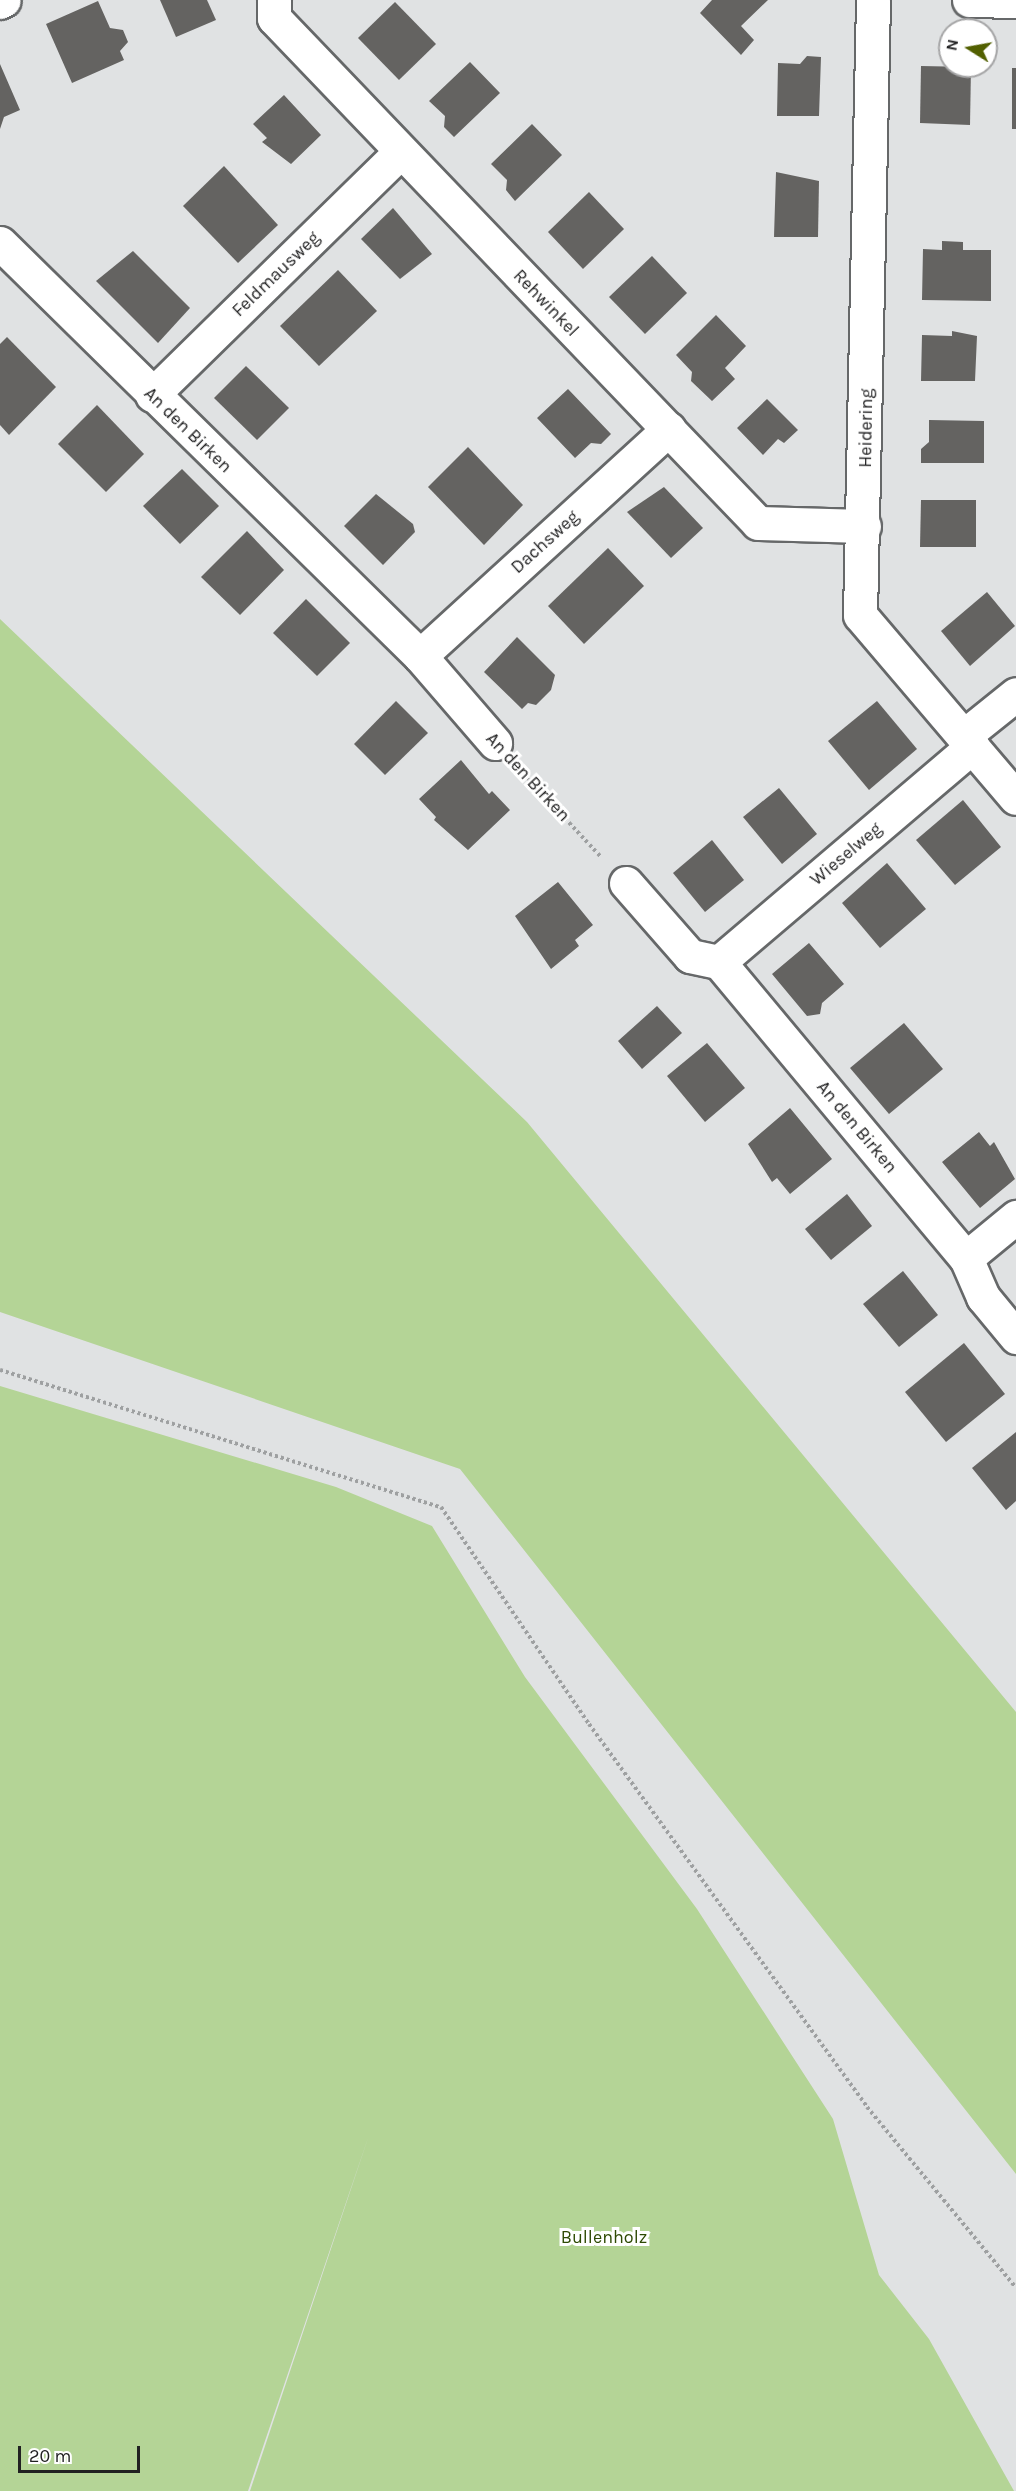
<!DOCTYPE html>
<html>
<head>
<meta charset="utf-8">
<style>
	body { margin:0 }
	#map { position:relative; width:1016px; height:2491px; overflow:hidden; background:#e0e2e3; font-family:Karla,sans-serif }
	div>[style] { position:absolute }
	.green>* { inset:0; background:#b4d496 }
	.building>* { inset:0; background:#646361 }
	.path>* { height:4px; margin-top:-2px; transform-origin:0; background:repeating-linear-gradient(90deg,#9ea0a1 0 3px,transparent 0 6px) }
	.roads { filter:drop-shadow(2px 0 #666869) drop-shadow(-2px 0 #666869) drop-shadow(0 2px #666869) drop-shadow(0 -2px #666869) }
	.street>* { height:33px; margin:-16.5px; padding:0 16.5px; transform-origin:16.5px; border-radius:16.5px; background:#fff }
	span { translate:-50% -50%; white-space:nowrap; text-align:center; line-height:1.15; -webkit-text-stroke:6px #fff; paint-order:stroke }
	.street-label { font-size:18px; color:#212122 }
	.park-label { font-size:18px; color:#2e4a04 }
	.north { position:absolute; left:938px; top:18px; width:60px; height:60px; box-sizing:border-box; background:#fff; border:2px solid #a6a6a7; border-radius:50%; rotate:281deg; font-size:16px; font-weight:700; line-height:24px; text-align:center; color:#212122 }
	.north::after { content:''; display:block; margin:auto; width:21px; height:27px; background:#526001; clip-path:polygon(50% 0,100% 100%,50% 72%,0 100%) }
	.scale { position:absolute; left:18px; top:2446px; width:122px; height:27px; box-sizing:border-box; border:3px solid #212122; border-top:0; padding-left:8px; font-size:18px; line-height:21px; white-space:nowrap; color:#212122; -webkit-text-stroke:4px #fff; paint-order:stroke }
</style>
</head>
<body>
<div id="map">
	<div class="green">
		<div style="clip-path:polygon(0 619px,527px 1122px,1016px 1712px,1016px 2174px,460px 1469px,0 1312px)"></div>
		<div style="clip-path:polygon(0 1386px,336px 1487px,432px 1526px,525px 1677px,697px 1909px,833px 2119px,879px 2275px,929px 2339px,1014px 2491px,250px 2491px,369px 2135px,248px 2491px,0 2491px)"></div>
	</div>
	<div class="building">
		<div style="clip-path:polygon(160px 0,207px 0,216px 20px,176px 37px)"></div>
		<div style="clip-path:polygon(712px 0,768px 0,741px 26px,754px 40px,741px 55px,700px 13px)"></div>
		<div style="clip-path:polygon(98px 1px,110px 28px,123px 30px,128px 42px,120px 51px,124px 60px,72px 83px,46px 24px)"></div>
		<div style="clip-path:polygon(395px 2px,436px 44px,399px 80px,358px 38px)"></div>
		<div style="clip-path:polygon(807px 56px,821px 57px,819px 116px,777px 116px,778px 63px,800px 64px)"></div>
		<div style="clip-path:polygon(470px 62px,500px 93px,454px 137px,444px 127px,445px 116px,429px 101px)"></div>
		<div style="clip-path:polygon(0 64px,20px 110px,4px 117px,0 129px)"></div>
		<div style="clip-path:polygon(921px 66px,971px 67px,970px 125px,920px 123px)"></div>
		<div style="clip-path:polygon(1012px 68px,1016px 68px,1016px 129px,1012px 129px)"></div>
		<div style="clip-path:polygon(284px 95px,321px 135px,291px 164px,262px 142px,267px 138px,253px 124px)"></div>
		<div style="clip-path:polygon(532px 124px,562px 155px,515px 201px,506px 190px,507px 180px,491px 164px)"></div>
		<div style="clip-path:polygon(224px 166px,278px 225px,238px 263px,183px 206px)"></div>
		<div style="clip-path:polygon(776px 172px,819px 181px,818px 237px,774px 237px)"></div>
		<div style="clip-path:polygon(589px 192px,624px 229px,583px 269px,548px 232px)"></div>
		<div style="clip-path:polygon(393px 208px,432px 254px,400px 279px,361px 239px)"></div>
		<div style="clip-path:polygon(942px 241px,963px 242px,963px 250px,991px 250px,991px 301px,922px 300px,923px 249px,942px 250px)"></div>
		<div style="clip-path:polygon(133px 251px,190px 308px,158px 343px,96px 281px)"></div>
		<div style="clip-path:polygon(652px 256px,687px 293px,645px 334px,609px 297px)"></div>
		<div style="clip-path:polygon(338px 270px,377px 311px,319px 366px,280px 326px)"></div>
		<div style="clip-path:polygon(716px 315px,746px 346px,725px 368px,735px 379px,712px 401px,691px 381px,692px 372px,676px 355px)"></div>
		<div style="clip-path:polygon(952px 331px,977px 336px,975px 381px,921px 381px,922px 335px,952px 336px)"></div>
		<div style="clip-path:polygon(7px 337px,56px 387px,9px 435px,0 425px,0 344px)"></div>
		<div style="clip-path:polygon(246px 366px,289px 408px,257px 440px,214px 398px)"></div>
		<div style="clip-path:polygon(568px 389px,611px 434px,601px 444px,591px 443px,575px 458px,537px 418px)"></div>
		<div style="clip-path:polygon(767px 399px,798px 430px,784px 443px,778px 439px,763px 455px,737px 428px)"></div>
		<div style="clip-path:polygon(97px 405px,144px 454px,106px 492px,58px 444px)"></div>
		<div style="clip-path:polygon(929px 420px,984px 421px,984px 463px,921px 463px,921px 449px,929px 442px)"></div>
		<div style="clip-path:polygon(468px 447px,523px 505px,484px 545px,428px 487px)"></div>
		<div style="clip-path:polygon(182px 469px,219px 506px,180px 544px,143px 506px)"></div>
		<div style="clip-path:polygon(664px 487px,703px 528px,671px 558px,627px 512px)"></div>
		<div style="clip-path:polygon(376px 494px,413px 524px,415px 532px,383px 565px,344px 526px)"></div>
		<div style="clip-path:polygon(921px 500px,976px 500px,976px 547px,920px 547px)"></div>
		<div style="clip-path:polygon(247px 531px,284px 570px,240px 615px,201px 577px)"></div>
		<div style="clip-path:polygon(608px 548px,644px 586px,584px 644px,548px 606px)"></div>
		<div style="clip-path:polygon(987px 592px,1015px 626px,970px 666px,941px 631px)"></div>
		<div style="clip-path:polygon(306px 599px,350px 643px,317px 676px,273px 633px)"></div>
		<div style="clip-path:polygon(517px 637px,555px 675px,551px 690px,536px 705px,528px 703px,522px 709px,484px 672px)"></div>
		<div style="clip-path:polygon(396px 701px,428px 733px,385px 775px,354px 744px)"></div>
		<div style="clip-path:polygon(877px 701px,917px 749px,869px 790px,828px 741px)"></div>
		<div style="clip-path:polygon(461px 760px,489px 794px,492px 791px,510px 810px,468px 850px,434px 820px,436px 817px,419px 799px)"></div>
		<div style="clip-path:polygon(779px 788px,817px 834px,782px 864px,743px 817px)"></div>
		<div style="clip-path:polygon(963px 800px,1001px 847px,955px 885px,916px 840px)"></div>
		<div style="clip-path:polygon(712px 840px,744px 880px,705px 912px,673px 873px)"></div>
		<div style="clip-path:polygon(887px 863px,926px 909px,880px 948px,842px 903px)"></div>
		<div style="clip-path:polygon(558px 882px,593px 925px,575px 940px,579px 946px,551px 969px,515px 916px)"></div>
		<div style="clip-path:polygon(809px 943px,844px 984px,822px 1003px,820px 1014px,807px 1016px,772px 974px)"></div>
		<div style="clip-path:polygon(657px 1006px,682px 1033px,642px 1069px,618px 1041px)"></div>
		<div style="clip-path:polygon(904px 1023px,943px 1069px,889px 1114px,850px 1068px)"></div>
		<div style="clip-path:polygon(707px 1043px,745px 1088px,705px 1122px,667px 1076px)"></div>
		<div style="clip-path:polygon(790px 1108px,832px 1159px,790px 1194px,777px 1178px,772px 1182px,748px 1144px)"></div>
		<div style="clip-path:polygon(979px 1132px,990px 1146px,994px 1142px,1015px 1179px,980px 1208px,942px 1162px)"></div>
		<div style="clip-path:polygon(847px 1194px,872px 1226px,831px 1260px,805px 1229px)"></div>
		<div style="clip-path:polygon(903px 1271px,938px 1315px,899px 1347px,863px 1304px)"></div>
		<div style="clip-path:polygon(964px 1343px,1005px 1394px,946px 1442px,905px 1392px)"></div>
		<div style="clip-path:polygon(1016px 1432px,1016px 1501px,1006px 1510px,972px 1468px)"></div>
	</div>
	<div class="path">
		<div style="left:520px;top:770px;width:119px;rotate:47deg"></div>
		<div style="left:0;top:1370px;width:462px;rotate:17.3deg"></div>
		<div style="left:441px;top:1507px;width:263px;rotate:55.7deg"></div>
		<div style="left:589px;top:1724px;width:473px;rotate:54deg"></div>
		<div style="left:867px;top:2107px;width:234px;rotate:50.5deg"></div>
	</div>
	<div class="roads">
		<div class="street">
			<div style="left:274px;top:0;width:18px;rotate:90deg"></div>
			<div style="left:274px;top:18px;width:699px;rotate:46.22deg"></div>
			<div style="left:758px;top:523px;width:106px;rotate:1.6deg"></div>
			<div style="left:873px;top:0;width:615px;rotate:91.21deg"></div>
			<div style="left:860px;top:615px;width:240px;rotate:49.6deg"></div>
			<div style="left:969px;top:0;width:47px;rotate:1.2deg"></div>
			<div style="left:0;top:2px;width:4px;rotate:-27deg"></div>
			<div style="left:0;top:243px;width:589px;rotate:44.52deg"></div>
			<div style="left:420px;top:656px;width:115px;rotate:49.2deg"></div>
			<div style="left:152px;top:395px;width:346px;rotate:-44.4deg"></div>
			<div style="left:420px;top:656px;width:337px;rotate:-42.4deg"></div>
			<div style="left:965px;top:735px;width:65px;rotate:-38.8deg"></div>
			<div style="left:626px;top:883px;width:97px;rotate:48.8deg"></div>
			<div style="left:690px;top:956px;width:30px;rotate:12deg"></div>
			<div style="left:719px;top:962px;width:386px;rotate:50.2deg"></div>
			<div style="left:966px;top:1258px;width:43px;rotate:66.4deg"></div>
			<div style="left:983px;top:1297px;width:52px;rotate:50.5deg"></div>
			<div style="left:719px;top:962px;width:333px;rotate:-40.4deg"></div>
			<div style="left:966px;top:1258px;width:65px;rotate:-39.4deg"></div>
		</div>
	</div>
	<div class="street-label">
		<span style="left:276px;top:274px;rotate:-44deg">Feldmausweg</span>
		<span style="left:546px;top:303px;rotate:46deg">Rehwinkel</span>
		<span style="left:866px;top:428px;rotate:-89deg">Heidering</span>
		<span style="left:188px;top:430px;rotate:44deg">An den Birken</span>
		<span style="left:545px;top:542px;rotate:-42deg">Dachsweg</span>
		<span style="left:528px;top:777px;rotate:47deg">An den Birken</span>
		<span style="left:846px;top:854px;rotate:-40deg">Wieselweg</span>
		<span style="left:857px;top:1127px;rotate:50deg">An den Birken</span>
	</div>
	<div class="park-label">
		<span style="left:604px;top:2237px">Bullenholz</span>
	</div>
	<div class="north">N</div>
	<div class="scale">20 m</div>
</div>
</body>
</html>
